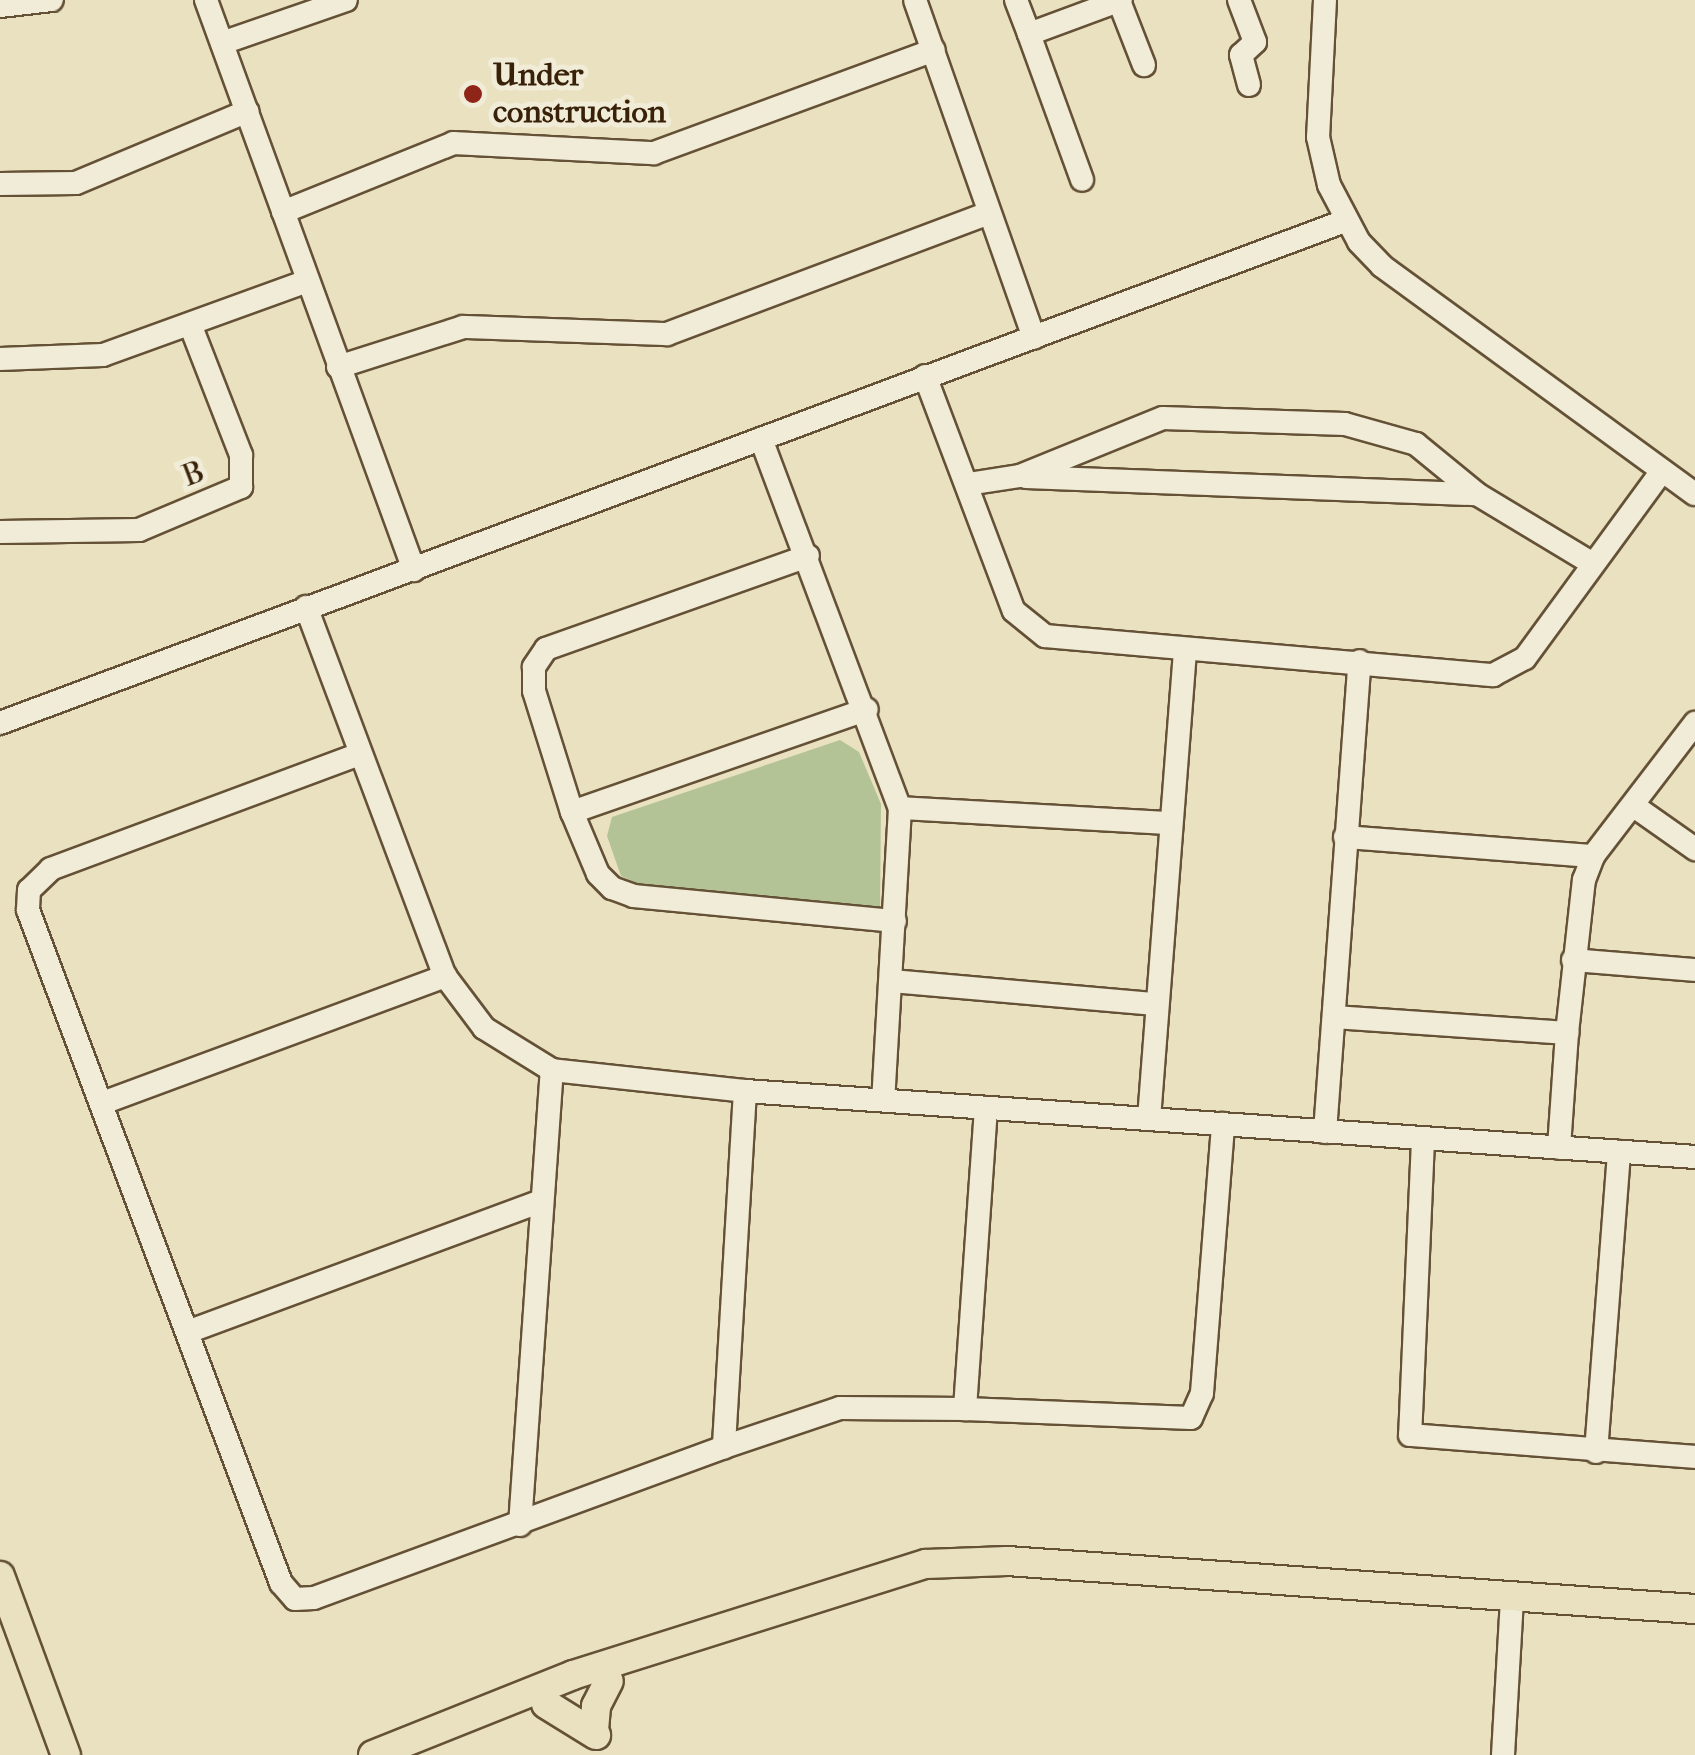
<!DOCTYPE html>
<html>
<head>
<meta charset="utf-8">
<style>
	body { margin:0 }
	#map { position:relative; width:1695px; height:1755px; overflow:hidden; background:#eae1c1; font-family:"IM FELL French Canon",serif }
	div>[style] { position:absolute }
	.green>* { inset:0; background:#b3c396 }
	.roads { filter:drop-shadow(2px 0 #645136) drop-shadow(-2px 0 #645136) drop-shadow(0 2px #645136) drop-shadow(0 -2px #645136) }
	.minor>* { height:22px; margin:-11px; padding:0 11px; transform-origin:11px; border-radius:11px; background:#f1ecd7 }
	.major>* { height:28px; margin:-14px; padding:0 14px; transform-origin:14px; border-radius:14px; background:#eae1c1 }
	.dots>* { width:28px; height:28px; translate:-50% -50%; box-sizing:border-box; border:5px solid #f1ecd7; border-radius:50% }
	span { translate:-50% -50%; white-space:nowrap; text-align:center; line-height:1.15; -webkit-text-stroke:10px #f1ecd7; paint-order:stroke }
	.poi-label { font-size:32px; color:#382108; font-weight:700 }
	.left { translate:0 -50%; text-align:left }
	.street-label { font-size:32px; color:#382108 }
</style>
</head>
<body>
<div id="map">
	<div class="green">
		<div style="clip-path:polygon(840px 740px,859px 752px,881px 804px,880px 908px,639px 884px,621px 876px,607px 836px,612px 817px)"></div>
	</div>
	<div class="roads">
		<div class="minor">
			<div style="left:206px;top:0;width:607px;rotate:69.95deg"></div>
			<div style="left:915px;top:0;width:358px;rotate:70.6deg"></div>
			<div style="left:1016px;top:0;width:36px;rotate:69deg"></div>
			<div style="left:1029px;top:34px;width:98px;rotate:-20.3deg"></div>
			<div style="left:1239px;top:0;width:45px;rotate:69.1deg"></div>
			<div style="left:1255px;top:42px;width:19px;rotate:137deg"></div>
			<div style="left:1241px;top:55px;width:31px;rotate:75deg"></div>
			<div style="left:1325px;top:0;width:137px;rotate:92.9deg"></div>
			<div style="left:1318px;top:137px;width:49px;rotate:77.1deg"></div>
			<div style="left:1329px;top:185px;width:64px;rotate:62.2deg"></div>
			<div style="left:1359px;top:242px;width:33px;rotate:46deg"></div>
			<div style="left:1382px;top:266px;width:387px;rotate:36.1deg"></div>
			<div style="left:1119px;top:1px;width:69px;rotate:68.7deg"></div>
			<div style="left:0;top:6px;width:52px;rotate:-6.6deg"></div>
			<div style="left:1029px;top:34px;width:155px;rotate:70deg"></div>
			<div style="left:222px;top:43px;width:131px;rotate:-19.1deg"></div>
			<div style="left:0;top:184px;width:76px;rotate:-0.8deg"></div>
			<div style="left:76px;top:183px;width:186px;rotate:-22.7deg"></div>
			<div style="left:283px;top:212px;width:184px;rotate:-22deg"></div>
			<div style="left:454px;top:143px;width:200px;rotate:2.9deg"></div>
			<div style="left:654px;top:153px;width:298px;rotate:-20.2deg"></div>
			<div style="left:0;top:359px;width:103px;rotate:-2.2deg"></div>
			<div style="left:103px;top:355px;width:217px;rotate:-19.9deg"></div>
			<div style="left:338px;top:367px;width:131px;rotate:-17.7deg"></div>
			<div style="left:463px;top:327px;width:204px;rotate:2deg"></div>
			<div style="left:667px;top:334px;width:341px;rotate:-20.6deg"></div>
			<div style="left:925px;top:376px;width:251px;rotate:69.3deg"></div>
			<div style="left:1014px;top:611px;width:40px;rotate:39deg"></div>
			<div style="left:1045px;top:636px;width:450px;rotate:5deg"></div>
			<div style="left:1493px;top:675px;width:36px;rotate:-28deg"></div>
			<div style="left:1525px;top:658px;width:232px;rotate:-53.8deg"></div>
			<div style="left:761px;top:439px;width:394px;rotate:69.4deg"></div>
			<div style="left:900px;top:808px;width:292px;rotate:93.3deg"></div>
			<div style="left:1026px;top:477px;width:451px;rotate:2.2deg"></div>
			<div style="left:968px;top:484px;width:53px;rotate:-8.7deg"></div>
			<div style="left:1020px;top:476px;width:154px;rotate:-22.1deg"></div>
			<div style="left:1163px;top:418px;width:182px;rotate:1.9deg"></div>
			<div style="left:1345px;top:424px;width:74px;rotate:15.7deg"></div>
			<div style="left:1416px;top:444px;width:79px;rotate:39.3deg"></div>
			<div style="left:1477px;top:494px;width:135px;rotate:31.1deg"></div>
			<div style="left:0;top:532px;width:139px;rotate:-0.8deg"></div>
			<div style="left:139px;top:530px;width:111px;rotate:-22.9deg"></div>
			<div style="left:241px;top:487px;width:32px;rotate:-90deg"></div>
			<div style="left:241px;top:455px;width:137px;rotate:-111.3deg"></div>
			<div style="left:808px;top:556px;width:278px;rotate:160.5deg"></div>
			<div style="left:546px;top:649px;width:22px;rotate:124deg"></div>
			<div style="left:534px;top:667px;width:24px;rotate:90deg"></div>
			<div style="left:534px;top:691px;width:127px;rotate:72.6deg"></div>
			<div style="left:572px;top:812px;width:67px;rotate:67.2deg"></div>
			<div style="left:598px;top:874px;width:20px;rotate:45deg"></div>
			<div style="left:612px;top:888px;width:23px;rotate:20deg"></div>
			<div style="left:634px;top:896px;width:262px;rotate:5.5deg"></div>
			<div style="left:306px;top:607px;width:394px;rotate:69.4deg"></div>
			<div style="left:445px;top:976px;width:65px;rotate:53.1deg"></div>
			<div style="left:484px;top:1028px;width:80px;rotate:31.7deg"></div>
			<div style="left:552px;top:1070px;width:194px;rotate:6.2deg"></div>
			<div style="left:745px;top:1091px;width:952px;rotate:3.97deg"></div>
			<div style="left:0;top:723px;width:1436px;rotate:-20.47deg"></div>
			<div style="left:357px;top:755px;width:327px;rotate:159.6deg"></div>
			<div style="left:51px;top:869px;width:30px;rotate:136deg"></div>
			<div style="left:29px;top:890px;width:20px;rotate:93deg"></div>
			<div style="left:28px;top:910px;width:719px;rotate:69.4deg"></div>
			<div style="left:281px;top:1583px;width:21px;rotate:49deg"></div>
			<div style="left:295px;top:1599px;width:19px;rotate:-3deg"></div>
			<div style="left:314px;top:1598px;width:437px;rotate:-20.2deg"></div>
			<div style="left:1634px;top:806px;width:75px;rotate:35.2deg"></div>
			<div style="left:900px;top:808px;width:270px;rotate:3.2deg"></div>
			<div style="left:572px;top:812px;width:312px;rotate:-19.2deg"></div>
			<div style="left:1345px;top:837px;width:249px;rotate:4.4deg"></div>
			<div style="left:1573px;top:960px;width:122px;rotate:4.7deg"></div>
			<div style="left:891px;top:981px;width:266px;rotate:5deg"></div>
			<div style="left:1334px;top:1017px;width:234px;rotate:3.9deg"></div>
			<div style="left:1567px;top:1033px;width:115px;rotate:94deg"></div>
			<div style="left:1567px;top:1033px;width:154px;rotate:-83.7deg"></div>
			<div style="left:1584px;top:880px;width:26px;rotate:-69deg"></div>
			<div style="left:1593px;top:856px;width:168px;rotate:-52.5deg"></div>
			<div style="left:745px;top:1091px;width:357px;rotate:93.4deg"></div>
			<div style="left:724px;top:1447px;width:122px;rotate:-18.6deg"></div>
			<div style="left:840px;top:1408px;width:125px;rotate:0.5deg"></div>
			<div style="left:105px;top:1102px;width:363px;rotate:-20.3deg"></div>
			<div style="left:986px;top:1108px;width:302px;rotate:94deg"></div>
			<div style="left:965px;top:1409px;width:226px;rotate:2.3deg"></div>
			<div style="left:1191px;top:1418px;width:27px;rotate:-66deg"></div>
			<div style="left:1202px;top:1393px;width:270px;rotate:-85.5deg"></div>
			<div style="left:1149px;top:1119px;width:471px;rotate:-85.6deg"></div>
			<div style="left:1325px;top:1132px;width:472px;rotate:-85.8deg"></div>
			<div style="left:1423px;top:1140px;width:295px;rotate:92.5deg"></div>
			<div style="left:1410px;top:1435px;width:286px;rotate:4.4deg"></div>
			<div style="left:190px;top:1331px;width:372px;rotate:-20.3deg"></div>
			<div style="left:1596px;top:1452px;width:301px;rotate:-85.6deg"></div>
			<div style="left:520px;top:1525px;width:456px;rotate:-86deg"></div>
			<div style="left:1503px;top:1755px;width:157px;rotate:-86.7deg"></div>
		</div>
		<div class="major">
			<div style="left:0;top:1576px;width:191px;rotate:69.8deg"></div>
			<div style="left:546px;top:1704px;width:59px;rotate:31.8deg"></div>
			<div style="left:594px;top:1730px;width:24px;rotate:-85deg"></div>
			<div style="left:596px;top:1706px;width:28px;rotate:-63deg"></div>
			<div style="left:373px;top:1755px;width:215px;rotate:-21.8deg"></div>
			<div style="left:573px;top:1675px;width:370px;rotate:-17.5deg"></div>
			<div style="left:926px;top:1564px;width:81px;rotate:-2.1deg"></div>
			<div style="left:1007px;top:1561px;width:690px;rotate:3.99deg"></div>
		</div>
	</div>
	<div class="dots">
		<div style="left:473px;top:94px;background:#8f2418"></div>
	</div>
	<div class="poi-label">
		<span class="left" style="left:493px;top:94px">Under<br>construction</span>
	</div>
	<div class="street-label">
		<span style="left:193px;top:474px;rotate:-21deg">B</span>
	</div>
</div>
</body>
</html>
